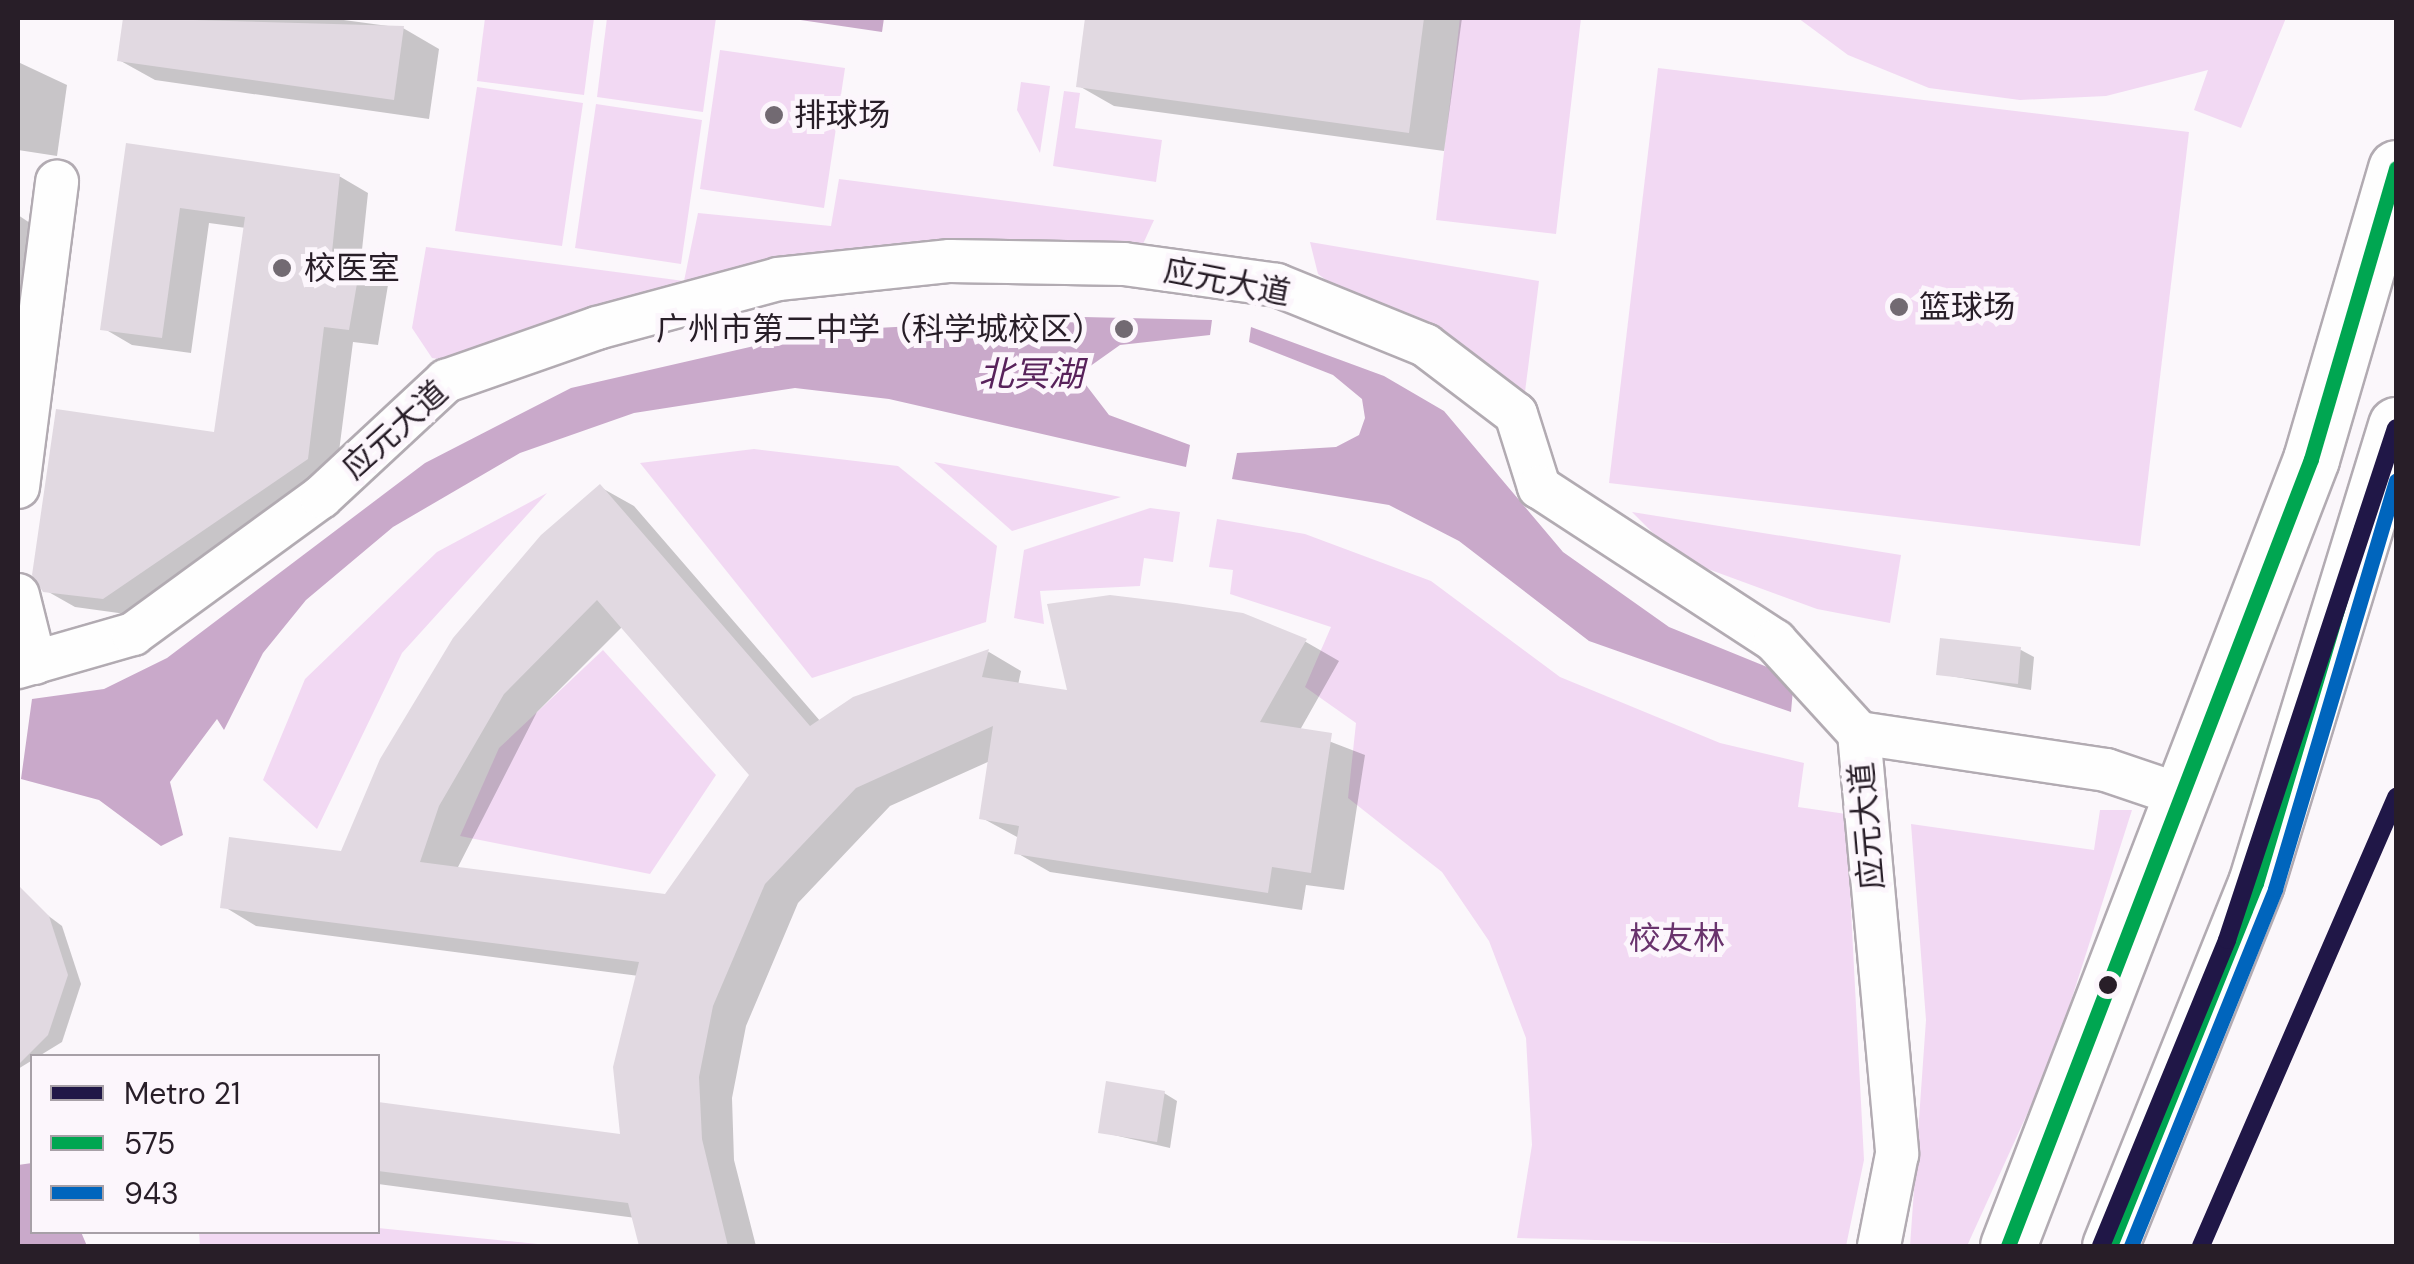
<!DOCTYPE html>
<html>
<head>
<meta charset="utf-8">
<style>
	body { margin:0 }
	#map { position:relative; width:2414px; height:1264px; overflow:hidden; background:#fbf7fb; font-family:"DM Sans","Noto Sans SC",sans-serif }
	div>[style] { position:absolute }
	.green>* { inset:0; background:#f2d9f3 }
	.water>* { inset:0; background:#c9a9ca }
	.shadow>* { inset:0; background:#0003 }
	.building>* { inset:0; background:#e1d9e1 }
	.roads { filter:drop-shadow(2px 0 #b2abb2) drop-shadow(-2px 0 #b2abb2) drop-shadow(0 2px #b2abb2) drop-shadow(0 -2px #b2abb2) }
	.street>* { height:42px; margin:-21px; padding:0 21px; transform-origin:21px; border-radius:21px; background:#fefefe }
	.secondary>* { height:55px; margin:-27.5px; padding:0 27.5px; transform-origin:27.5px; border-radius:27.5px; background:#fefefe }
	.bus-1>* { height:15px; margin:-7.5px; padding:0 7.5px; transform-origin:7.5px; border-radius:7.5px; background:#00a651 }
	.bus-2>* { height:15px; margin:-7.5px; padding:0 7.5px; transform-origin:7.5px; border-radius:7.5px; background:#0065bd }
	.metro-1>* { height:18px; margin:-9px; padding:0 9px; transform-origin:9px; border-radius:9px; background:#201747 }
	.dots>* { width:28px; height:28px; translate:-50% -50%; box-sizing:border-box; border:5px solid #fcf6fc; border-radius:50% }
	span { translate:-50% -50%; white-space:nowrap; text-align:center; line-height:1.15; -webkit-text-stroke:10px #fcf6fc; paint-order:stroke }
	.poi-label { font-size:32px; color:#281e28 }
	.left { translate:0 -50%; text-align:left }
	.right { translate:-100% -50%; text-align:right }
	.street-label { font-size:32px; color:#281e28 }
	.park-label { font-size:32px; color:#69336d }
	.water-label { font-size:35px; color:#58225b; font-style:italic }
	.frame { position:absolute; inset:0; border:20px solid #281e28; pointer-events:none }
	.legend { position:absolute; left:30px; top:1054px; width:350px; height:180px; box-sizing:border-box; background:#fcf6fc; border:2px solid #a7a0a7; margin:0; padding:12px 18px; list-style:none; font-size:30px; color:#281e28 }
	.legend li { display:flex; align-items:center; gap:20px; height:50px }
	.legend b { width:50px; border:2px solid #a7a0a7 }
</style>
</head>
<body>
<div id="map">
	<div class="green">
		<div style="clip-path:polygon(485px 18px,594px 18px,584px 95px,477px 81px)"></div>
		<div style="clip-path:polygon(607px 18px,716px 18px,703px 112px,597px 97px)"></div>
		<div style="clip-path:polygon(1460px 18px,1581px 18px,1556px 234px,1436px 220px)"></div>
		<div style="clip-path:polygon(1798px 18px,2286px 18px,2241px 128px,2194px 110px,2208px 70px,2106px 96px,2020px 100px,1929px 88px,1848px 55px)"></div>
		<div style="clip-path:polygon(720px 50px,845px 68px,824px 208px,700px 189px)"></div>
		<div style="clip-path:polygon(1658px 68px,2189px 132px,2140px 546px,1609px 483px)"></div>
		<div style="clip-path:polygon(1021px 82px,1050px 86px,1040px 153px,1017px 110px)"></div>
		<div style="clip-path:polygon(477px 87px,583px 103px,562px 246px,455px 231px)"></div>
		<div style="clip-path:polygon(1064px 91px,1080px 93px,1075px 128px,1162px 140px,1156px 182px,1053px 166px)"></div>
		<div style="clip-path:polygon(596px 104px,702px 120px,681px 264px,575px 248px)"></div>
		<div style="clip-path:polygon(839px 179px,1154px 220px,1143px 244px,945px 241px,457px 362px,432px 358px,412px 328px,426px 247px,684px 281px,698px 213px,831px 226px)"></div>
		<div style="clip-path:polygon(1310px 242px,1539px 281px,1524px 400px,1346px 295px,1318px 274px)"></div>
		<div style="clip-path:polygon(754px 449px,898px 466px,997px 546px,986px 622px,812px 678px,640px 463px)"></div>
		<div style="clip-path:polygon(934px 462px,1121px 497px,1012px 531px)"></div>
		<div style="clip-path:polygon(547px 493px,402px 653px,317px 829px,263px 780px,305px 679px,437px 552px)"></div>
		<div style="clip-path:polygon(1150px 508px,1180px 512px,1173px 562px,1144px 558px,1140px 586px,1040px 591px,1044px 624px,1014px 618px,1024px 550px)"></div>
		<div style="clip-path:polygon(1632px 512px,1901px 555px,1890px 623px,1817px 609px,1678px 558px)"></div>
		<div style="clip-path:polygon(1217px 519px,1305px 534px,1431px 581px,1560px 677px,1720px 743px,1804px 763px,1798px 807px,1846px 814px,1864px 1160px,1846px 1246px,1517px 1238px,1532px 1145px,1526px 1038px,1489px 941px,1442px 872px,1348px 798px,1356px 723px,1305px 687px,1331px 627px,1230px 594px,1233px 570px,1209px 567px)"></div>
		<div style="clip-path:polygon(603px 650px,716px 775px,650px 874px,460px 836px,499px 748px)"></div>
		<div style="clip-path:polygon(2100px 810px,2132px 810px,2053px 1057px,1967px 1246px,1910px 1246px,1926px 1020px,1911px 824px,2094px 850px)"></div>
		<div style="clip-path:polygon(378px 1228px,558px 1246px,200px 1246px,199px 1232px)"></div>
	</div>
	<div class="water">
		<div style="clip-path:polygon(787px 18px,884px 18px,882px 32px)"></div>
		<div style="clip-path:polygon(1083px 317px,1212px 320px,1210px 335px,1120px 345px,1089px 367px,1086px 385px,1109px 415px,1190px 445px,1186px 467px,889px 399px,795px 388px,634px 413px,520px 453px,393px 527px,306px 600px,263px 653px,224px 730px,217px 719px,170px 782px,183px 835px,161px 846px,99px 800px,21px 779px,32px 699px,104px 689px,167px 658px,425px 463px,571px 388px,820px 331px)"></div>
		<div style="clip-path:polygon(1251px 327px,1384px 376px,1444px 411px,1563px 552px,1669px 627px,1794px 678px,1791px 712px,1589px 641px,1459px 541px,1389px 505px,1232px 479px,1237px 453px,1336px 447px,1359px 435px,1365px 418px,1362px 399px,1333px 375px,1249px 342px)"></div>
		<div style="clip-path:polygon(32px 1163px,32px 1232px,81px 1232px,87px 1246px,18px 1246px,18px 1165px)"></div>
	</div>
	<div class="shadow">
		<div style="clip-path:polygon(125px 18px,329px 18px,403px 28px,439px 49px,429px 119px,155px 80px,119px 60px)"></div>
		<div style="clip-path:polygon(1088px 18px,1462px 18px,1444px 151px,1114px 106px,1079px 86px)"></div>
		<div style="clip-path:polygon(18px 62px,67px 85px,57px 156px,18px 150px)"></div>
		<div style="clip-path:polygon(128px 145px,339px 176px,368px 193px,360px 269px,388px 285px,378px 345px,353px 342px,336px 475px,133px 615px,75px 607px,45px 590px,217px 435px,246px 228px,209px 223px,191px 353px,132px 345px,103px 328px)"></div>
		<div style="clip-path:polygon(18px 215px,30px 223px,18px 302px)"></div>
		<div style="clip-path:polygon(evenodd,600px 487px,634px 506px,821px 722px,854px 699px,989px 652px,1021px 671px,1018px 685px,1070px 694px,1243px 616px,1306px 642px,1339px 661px,1300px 730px,1365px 755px,1344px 890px,1306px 885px,1302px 910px,1050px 872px,1017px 853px,1019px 838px,982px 818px,990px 761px,890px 806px,798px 903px,746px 1026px,732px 1098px,734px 1160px,756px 1246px,648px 1246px,636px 1218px,378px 1184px,378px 1105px,623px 1136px,639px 976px,256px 926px,223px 906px,343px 854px,600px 487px,623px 626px,752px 775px,666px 897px,457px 869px,537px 712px,623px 626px)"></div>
		<div style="clip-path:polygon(2021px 650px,2034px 657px,2031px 690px,1939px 674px)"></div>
		<div style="clip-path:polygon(18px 893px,62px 926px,81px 984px,62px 1042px,18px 1069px)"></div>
		<div style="clip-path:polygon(1164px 1093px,1177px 1101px,1170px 1148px,1101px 1132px)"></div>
	</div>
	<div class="building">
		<div style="clip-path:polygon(123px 18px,404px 26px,394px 100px,117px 61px)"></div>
		<div style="clip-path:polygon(1085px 18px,1424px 18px,1409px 133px,1076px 87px)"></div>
		<div style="clip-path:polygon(126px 143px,340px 174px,331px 262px,360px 266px,349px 330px,324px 327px,308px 459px,103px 599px,43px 592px,32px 575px,56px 409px,214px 432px,245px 217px,180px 208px,162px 338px,100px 330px)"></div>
		<div style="clip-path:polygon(evenodd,600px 484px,810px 726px,853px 697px,989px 649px,982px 677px,1067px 690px,1047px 604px,1110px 595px,1176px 603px,1243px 613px,1307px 639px,1260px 722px,1332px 733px,1311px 873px,1272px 867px,1268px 893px,1014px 854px,1019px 826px,979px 819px,993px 726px,856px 788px,765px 884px,713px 1006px,699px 1077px,702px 1139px,728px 1246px,639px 1246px,628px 1203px,378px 1171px,378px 1102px,620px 1134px,613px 1067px,639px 962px,220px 908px,229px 837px,341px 851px,380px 759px,453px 638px,541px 535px,600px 484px,597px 600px,749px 775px,665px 894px,420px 862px,439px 806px,504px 694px,597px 600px)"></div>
		<div style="clip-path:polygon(1940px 638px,2021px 647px,2018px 684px,1936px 675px)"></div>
		<div style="clip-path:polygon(18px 885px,49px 916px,68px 975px,48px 1035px,18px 1065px)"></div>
		<div style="clip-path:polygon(1106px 1081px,1165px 1091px,1157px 1142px,1098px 1133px)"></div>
	</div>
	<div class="roads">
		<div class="street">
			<div style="left:18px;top:487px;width:308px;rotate:-82.7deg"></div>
			<div style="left:18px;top:595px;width:70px;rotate:76deg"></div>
			<div style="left:18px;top:667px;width:120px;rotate:-16deg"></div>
			<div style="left:133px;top:634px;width:233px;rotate:-36.1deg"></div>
			<div style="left:321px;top:497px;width:171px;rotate:-42.9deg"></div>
			<div style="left:446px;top:381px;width:160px;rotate:-19.3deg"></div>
			<div style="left:597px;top:328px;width:188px;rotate:-15.1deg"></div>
			<div style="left:778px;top:279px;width:173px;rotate:-6deg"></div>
			<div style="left:950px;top:261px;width:174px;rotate:1deg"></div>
			<div style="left:1124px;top:264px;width:154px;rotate:7.8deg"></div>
			<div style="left:1277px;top:285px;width:160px;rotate:22.1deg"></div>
			<div style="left:1425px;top:345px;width:114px;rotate:37.2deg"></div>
			<div style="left:1516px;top:414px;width:77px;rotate:72.5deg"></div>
			<div style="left:1539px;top:487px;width:282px;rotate:33.1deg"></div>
			<div style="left:1775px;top:641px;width:125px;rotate:47.6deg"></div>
			<div style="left:1859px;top:733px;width:423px;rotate:84.8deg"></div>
			<div style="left:1897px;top:1154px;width:94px;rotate:101.1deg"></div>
			<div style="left:1859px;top:733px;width:250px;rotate:8.5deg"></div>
			<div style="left:2106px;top:770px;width:78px;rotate:18.7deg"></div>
		</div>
		<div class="secondary">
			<div style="left:2008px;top:1246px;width:843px;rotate:-68.94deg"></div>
			<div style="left:2311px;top:459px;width:303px;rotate:-73.7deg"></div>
			<div style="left:2110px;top:1246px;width:391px;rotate:-68.1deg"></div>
			<div style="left:2256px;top:883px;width:479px;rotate:-73deg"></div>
		</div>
	</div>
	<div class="bus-1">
		<div style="left:2008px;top:1246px;width:843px;rotate:-68.94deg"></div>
		<div style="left:2311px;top:459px;width:303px;rotate:-73.7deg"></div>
		<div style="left:2110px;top:1246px;width:391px;rotate:-68.1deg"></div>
		<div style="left:2256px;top:883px;width:372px;rotate:-73.5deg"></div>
	</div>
	<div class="bus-2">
		<div style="left:2131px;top:1246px;width:385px;rotate:-68deg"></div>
		<div style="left:2275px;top:889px;width:426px;rotate:-73.5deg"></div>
	</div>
	<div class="metro-1">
		<div style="left:2101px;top:1246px;width:331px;rotate:-67.6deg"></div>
		<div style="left:2227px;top:940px;width:539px;rotate:-71.73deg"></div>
		<div style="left:2201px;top:1246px;width:490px;rotate:-66.5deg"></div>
	</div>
	<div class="dots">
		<div style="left:774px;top:115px;background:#726a72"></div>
		<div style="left:282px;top:268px;background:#726a72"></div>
		<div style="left:1899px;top:307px;background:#726a72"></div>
		<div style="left:1124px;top:329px;background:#726a72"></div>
		<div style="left:2108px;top:985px;background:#281e28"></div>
	</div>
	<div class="poi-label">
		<span class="left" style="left:794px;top:115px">排球场</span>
		<span class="left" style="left:304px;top:268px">校医室</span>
		<span class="left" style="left:1919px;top:307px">篮球场</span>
		<span class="right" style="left:1104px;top:329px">广州市第二中学（科学城校区）</span>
	</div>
	<div class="street-label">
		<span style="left:1227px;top:282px;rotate:11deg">应元大道</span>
		<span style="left:395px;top:430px;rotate:-42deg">应元大道</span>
		<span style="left:1867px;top:826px;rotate:-95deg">应元大道</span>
	</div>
	<div class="park-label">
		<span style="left:1677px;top:938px">校友林</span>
	</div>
	<div class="water-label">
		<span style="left:1031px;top:374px">北冥湖</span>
	</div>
	<div class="frame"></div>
	<ul class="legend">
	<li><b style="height:12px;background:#201747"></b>Metro 21</li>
	<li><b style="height:12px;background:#00a651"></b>575</li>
	<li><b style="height:12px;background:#0065bd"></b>943</li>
	</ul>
</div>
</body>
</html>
